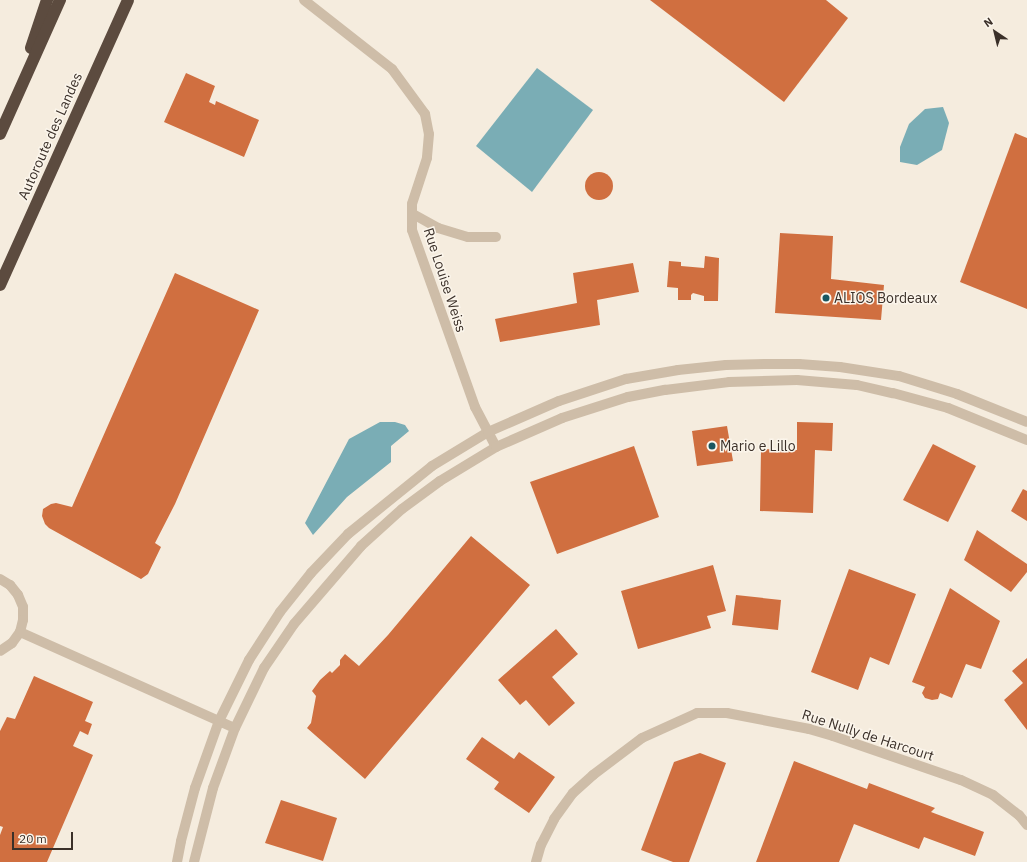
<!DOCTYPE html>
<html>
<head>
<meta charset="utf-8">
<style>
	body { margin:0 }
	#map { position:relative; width:1027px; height:862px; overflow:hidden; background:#f5ecde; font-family:"IBM Plex Sans",sans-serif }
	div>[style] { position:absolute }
	.water>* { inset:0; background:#7aadb5 }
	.building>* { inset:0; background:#d06f40 }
	.round { border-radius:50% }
	.service>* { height:10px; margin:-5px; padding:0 5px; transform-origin:5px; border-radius:5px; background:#cebda8 }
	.minor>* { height:10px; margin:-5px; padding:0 5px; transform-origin:5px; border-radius:5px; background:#cebda8 }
	.motorway>* { height:12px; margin:-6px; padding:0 6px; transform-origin:6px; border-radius:6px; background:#5c4b3f }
	.dots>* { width:11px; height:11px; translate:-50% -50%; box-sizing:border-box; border:2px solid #fbf5eb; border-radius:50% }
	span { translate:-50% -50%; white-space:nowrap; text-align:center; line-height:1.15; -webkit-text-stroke:3px #fbf5eb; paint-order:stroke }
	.street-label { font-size:14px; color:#3b3029 }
	.poi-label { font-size:14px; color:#3b3029 }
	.left { translate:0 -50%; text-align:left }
	.north { position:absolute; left:975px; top:12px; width:40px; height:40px; -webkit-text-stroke:3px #fbf5eb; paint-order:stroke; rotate:325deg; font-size:11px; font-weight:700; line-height:16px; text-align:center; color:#3b3029 }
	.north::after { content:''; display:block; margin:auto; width:14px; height:18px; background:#3b3029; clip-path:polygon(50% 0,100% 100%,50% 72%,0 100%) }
	.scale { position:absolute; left:12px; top:832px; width:61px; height:18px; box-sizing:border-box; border:2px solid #3b3029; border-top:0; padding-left:5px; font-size:12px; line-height:14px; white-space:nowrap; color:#3b3029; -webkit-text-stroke:3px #fbf5eb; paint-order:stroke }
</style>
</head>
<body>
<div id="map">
	<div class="water">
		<div style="clip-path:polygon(537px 68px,593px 110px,532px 192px,476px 146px)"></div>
		<div style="clip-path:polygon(943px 107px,949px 123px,942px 150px,917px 165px,900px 162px,900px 147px,909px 124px,925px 109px)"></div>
		<div style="clip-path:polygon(380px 422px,395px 422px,405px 425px,409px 431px,391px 446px,391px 462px,347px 497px,313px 535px,305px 523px,349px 439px)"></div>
	</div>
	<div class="building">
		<div style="clip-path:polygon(650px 0,826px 0,848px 18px,784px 102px)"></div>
		<div style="clip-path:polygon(186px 73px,215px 86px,209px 102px,215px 105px,216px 101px,259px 120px,244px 157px,164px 122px)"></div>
		<div style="clip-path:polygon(1015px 133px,1027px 138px,1027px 309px,960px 282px)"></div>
		<div class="round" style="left:585px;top:172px;width:28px;height:28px"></div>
		<div style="clip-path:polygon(780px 233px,833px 236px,831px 279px,884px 285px,881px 320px,775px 313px)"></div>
		<div style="clip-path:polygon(705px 256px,719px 258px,718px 301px,704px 301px,704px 296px,693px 293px,691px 295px,691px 300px,678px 300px,678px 288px,667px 287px,669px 261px,681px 262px,681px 266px,704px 268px)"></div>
		<div style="clip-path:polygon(633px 263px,639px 292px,597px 300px,600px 325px,500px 342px,495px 319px,577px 303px,573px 273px)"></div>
		<div style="clip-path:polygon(175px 273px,259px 310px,175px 504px,155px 543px,161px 547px,148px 574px,141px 579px,49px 528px,45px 524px,42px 516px,43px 509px,51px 504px,56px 503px,72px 507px)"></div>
		<div style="clip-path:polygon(797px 422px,833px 423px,832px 451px,815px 450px,813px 513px,760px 511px,761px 449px,797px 450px)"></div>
		<div style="clip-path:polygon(727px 426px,733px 461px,697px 466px,692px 431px)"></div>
		<div style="clip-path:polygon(933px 444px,976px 466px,948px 522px,903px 500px)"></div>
		<div style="clip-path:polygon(634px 446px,659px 517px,557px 554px,530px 482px)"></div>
		<div style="clip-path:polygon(1023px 489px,1027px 491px,1027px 521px,1011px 511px)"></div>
		<div style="clip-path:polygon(977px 530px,1027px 564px,1027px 572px,1011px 592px,964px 560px)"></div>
		<div style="clip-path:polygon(471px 536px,530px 585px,365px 779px,307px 728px,311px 723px,316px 696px,312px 691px,320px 680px,330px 671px,332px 673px,340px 665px,340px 660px,345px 654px,359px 666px,388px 635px)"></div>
		<div style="clip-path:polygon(713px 565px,726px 611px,707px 616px,711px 628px,638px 649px,621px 591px)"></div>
		<div style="clip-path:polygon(849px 569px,916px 594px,889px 665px,870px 657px,858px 690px,811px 672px)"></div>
		<div style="clip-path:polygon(950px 588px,1000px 621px,981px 669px,966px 664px,952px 698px,940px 693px,938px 699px,932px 700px,925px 698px,922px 693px,925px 687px,912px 682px)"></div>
		<div style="clip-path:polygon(736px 595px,781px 600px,778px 630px,732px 625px)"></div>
		<div style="clip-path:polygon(556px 629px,578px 654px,552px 677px,575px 703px,549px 726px,526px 700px,520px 705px,498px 680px)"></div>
		<div style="clip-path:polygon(1027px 658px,1027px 730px,1004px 700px,1023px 683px,1012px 671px)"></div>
		<div style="clip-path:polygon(34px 676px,93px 702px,85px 721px,92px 724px,88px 735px,80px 731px,73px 746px,93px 755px,47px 862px,0 862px,0 835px,3px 827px,0 826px,0 731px,7px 717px,15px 719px)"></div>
		<div style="clip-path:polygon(482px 737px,514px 759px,519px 752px,555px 777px,529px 813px,494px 789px,499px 782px,466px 759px)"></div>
		<div style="clip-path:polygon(700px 753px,726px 763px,689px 862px,673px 862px,641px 850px,674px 762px)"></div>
		<div style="clip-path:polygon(794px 761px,867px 789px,869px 783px,935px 808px,931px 812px,984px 832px,975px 856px,924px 837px,919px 849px,854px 824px,839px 862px,756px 862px)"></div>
		<div style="clip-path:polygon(281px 800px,337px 818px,323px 861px,265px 843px)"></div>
	</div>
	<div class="service">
		<div style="left:413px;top:214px;width:29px;rotate:29deg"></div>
		<div style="left:438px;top:228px;width:31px;rotate:17deg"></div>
		<div style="left:468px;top:237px;width:28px"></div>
	</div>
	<div class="minor">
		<div style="left:304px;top:0;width:112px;rotate:38.1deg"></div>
		<div style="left:392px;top:69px;width:56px;rotate:53.7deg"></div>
		<div style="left:425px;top:114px;width:20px;rotate:79deg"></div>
		<div style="left:429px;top:134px;width:24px;rotate:95deg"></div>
		<div style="left:427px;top:158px;width:48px;rotate:108.1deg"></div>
		<div style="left:412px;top:204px;width:26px;rotate:90deg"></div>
		<div style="left:412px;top:230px;width:188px;rotate:70.4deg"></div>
		<div style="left:475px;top:407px;width:45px;rotate:62.3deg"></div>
		<div style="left:0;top:579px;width:12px;rotate:31deg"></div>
		<div style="left:10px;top:585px;width:13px;rotate:51deg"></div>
		<div style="left:18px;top:595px;width:13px;rotate:67deg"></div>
		<div style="left:23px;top:607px;width:13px;rotate:90deg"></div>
		<div style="left:23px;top:620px;width:12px;rotate:104deg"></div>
		<div style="left:20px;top:632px;width:14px;rotate:126deg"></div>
		<div style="left:12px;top:643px;width:14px;rotate:146deg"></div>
		<div style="left:20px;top:632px;width:235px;rotate:24.1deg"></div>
		<div style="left:177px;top:862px;width:21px;rotate:-79deg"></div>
		<div style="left:181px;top:841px;width:55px;rotate:-75.2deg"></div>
		<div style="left:195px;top:788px;width:71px;rotate:-70.3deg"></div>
		<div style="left:219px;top:721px;width:68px;rotate:-63.8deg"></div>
		<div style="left:249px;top:660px;width:57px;rotate:-57.1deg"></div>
		<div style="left:280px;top:612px;width:50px;rotate:-51.5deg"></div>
		<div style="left:311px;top:573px;width:54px;rotate:-46.5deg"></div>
		<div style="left:348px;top:534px;width:108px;rotate:-39deg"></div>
		<div style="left:432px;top:466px;width:66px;rotate:-31.3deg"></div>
		<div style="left:488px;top:432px;width:77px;rotate:-23.6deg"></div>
		<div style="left:559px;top:401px;width:71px;rotate:-18.2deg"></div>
		<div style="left:626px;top:379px;width:53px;rotate:-9.8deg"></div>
		<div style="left:678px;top:370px;width:48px;rotate:-5.9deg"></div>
		<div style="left:726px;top:365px;width:40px;rotate:-1.4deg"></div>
		<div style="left:766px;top:364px;width:33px"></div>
		<div style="left:799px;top:364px;width:41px;rotate:4.2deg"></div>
		<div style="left:840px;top:367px;width:60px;rotate:8.7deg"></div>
		<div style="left:899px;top:376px;width:61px;rotate:17.2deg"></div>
		<div style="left:957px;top:394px;width:75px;rotate:21.8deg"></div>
		<div style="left:194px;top:862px;width:76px;rotate:-75.6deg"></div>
		<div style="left:213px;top:788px;width:64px;rotate:-69.9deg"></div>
		<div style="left:235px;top:728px;width:67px;rotate:-64.2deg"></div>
		<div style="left:264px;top:668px;width:53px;rotate:-55.7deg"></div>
		<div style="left:294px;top:624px;width:103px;rotate:-49.3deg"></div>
		<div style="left:361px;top:546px;width:55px;rotate:-42.1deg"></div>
		<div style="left:402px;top:509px;width:47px;rotate:-36.4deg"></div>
		<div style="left:440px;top:481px;width:66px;rotate:-31.3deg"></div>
		<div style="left:496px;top:447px;width:72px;rotate:-23.7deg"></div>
		<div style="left:562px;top:418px;width:69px;rotate:-17.7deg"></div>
		<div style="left:628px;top:397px;width:38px;rotate:-11deg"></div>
		<div style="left:665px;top:390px;width:64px;rotate:-7.1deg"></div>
		<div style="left:729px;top:382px;width:68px;rotate:-1.7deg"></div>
		<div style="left:797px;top:380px;width:60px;rotate:4.8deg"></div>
		<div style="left:857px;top:385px;width:37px;rotate:13deg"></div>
		<div style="left:893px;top:393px;width:57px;rotate:15.3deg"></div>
		<div style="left:948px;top:408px;width:85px;rotate:22.1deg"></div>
		<div style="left:536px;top:862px;width:18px;rotate:-74deg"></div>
		<div style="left:541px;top:845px;width:29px;rotate:-63deg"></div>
		<div style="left:554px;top:819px;width:32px;rotate:-54deg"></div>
		<div style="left:573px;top:793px;width:27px;rotate:-42deg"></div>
		<div style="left:593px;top:775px;width:61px;rotate:-37.1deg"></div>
		<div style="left:642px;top:738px;width:60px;rotate:-24.4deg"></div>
		<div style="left:697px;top:713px;width:30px"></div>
		<div style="left:727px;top:713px;width:84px;rotate:11deg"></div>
		<div style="left:809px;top:729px;width:25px;rotate:16deg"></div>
		<div style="left:833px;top:736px;width:135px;rotate:19deg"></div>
		<div style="left:961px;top:780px;width:35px;rotate:25deg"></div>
		<div style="left:993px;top:795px;width:33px;rotate:38deg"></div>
		<div style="left:1019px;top:815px;width:13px;rotate:51deg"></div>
	</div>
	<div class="motorway">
		<div style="left:31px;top:48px;width:51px;rotate:-71.6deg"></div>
		<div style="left:0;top:134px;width:147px;rotate:-65.9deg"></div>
		<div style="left:0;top:285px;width:312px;rotate:-65.8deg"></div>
	</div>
	<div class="dots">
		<div style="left:826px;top:298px;background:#1a5660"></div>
		<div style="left:712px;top:446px;background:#1a5660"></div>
	</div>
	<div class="street-label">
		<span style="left:50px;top:136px;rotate:-66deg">Autoroute des Landes</span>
		<span style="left:445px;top:280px;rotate:72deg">Rue Louise Weiss</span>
		<span style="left:868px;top:735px;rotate:18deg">Rue Nully de Harcourt</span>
	</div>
	<div class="poi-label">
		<span class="left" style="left:834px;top:298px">ALIOS Bordeaux</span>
		<span class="left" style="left:720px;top:446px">Mario e Lillo</span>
	</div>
	<div class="north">N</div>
	<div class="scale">20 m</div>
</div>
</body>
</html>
